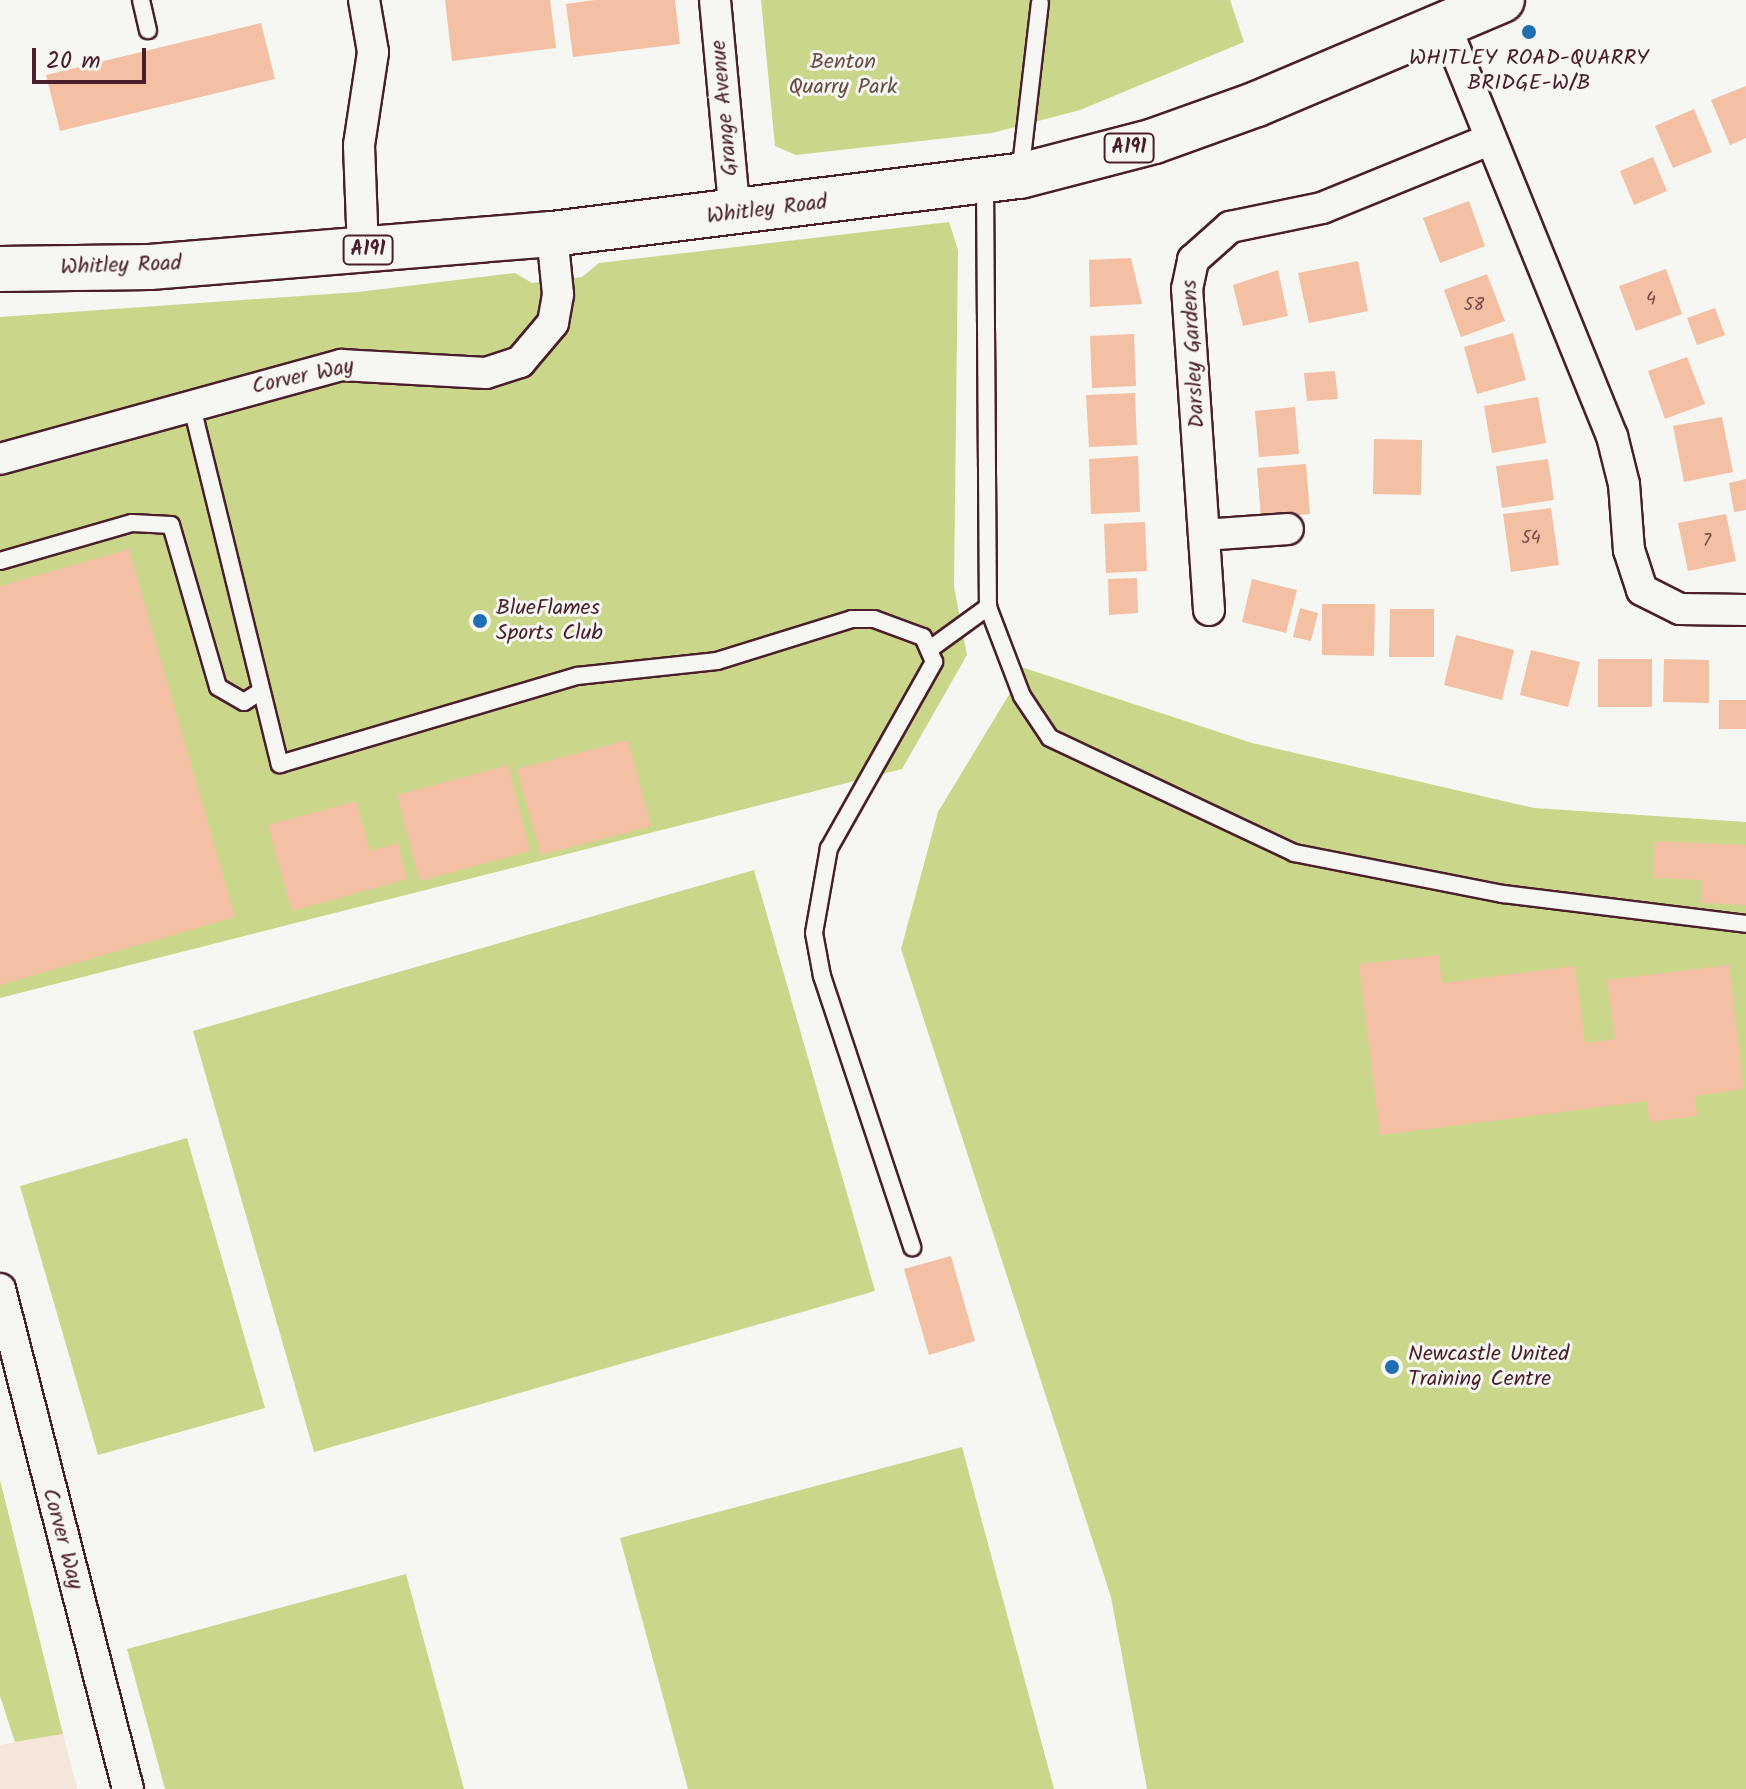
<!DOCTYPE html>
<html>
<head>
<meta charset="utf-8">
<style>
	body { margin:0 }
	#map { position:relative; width:1746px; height:1789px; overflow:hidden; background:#f6f6f2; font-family:Kalam,sans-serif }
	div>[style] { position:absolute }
	.built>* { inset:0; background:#f5e6db }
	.green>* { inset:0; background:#cad78a }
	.building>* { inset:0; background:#f3c0a4 }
	.roads { filter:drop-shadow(2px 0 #4a1f2b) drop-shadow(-2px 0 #4a1f2b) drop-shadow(0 2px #4a1f2b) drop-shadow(0 -2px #4a1f2b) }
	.service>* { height:16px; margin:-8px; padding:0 8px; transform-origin:8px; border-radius:8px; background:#f6f6f2 }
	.minor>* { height:30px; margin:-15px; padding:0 15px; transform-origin:15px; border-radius:15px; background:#f6f6f2 }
	.primary>* { height:44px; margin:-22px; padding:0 22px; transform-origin:22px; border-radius:22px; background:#f6f6f2 }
	.dots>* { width:22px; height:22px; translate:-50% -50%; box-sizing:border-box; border:4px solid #f6f6f2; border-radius:50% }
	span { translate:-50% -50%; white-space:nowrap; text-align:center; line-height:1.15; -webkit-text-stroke:6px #f6f6f2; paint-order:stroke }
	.number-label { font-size:18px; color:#744749 }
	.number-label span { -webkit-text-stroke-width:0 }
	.shield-label span { padding:2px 6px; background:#f6f6f2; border:2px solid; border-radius:6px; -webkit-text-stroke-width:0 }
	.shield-label { font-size:20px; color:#4a1f2b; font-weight:700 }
	.poi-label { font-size:22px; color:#4a1f2b }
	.left { translate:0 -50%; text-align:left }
	.park-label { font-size:22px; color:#6a4d43 }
	.street-label { font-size:22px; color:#4a1f2b }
	.scale { position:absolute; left:32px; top:48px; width:114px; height:36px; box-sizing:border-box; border:4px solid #4a1f2b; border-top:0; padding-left:10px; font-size:24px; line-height:28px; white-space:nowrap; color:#4a1f2b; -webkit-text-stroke:6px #f6f6f2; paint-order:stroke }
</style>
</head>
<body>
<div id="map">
	<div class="built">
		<div style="clip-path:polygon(63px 1734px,77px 1789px,0 1789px,0 1745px)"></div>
	</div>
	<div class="green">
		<div style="clip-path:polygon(761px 0,1230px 0,1244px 42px,1080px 110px,992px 133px,796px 155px,775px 146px)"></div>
		<div style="clip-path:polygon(949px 222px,958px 250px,954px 587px,967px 655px,902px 769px,0 998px,0 317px,358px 292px,515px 273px,532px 283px,582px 277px,599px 263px)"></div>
		<div style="clip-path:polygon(1012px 664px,1252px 743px,1534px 808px,1746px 822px,1746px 1789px,1147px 1789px,1111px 1597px,901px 949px,938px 812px,1010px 693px)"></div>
		<div style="clip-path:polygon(754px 870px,875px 1291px,314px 1452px,193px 1031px)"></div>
		<div style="clip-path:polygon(187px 1138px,265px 1408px,98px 1455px,20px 1186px)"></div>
		<div style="clip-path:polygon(962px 1447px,1054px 1789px,688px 1789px,620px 1538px)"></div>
		<div style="clip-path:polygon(0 1480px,63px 1734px,15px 1742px,0 1696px)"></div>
		<div style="clip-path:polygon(406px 1574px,464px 1789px,165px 1789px,127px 1649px)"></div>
	</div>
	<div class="building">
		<div style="clip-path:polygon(445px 0,550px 0,556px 48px,452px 61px)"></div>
		<div style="clip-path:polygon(595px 0,675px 0,680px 44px,573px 57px,566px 4px)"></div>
		<div style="clip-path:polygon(261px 23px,275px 79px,60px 131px,46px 75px)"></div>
		<div style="clip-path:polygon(1746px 86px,1746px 138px,1730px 145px,1711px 100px)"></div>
		<div style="clip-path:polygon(1694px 109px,1712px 152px,1673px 168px,1655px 126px)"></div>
		<div style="clip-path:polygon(1653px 157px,1667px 191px,1634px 205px,1620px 171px)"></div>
		<div style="clip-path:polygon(1469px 201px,1485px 246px,1440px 263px,1423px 218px)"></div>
		<div style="clip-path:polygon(1131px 258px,1142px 304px,1090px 307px,1089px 260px)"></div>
		<div style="clip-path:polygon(1358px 261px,1368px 311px,1309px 323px,1298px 273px)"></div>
		<div style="clip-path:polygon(1666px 269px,1682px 314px,1636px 331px,1619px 286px)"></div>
		<div style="clip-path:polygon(1278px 270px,1288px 316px,1243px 326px,1233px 285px)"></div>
		<div style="clip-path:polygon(1487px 274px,1505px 321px,1461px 337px,1444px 290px)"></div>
		<div style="clip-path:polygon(1715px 308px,1725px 335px,1697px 345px,1687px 318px)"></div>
		<div style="clip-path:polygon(1513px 333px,1526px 380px,1477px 394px,1464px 347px)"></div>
		<div style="clip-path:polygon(1134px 334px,1136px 386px,1092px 388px,1090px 336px)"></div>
		<div style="clip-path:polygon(1687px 357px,1705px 404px,1665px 419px,1648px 371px)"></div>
		<div style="clip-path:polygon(1335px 371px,1338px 399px,1307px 401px,1304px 373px)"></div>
		<div style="clip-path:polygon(1135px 393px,1137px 445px,1089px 447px,1086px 395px)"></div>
		<div style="clip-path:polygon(1538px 397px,1546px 443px,1492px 453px,1484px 406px)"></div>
		<div style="clip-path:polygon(1295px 407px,1299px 454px,1259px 457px,1255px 411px)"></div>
		<div style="clip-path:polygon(1722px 417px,1733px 472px,1684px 482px,1673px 426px)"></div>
		<div style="clip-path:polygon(1374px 439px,1422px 440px,1421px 495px,1373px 494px)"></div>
		<div style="clip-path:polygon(1138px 456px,1140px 512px,1091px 514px,1089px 459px)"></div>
		<div style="clip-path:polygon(1548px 459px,1554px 500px,1502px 508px,1496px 466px)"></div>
		<div style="clip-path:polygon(1306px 464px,1310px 514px,1261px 518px,1257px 468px)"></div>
		<div style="clip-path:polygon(1746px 479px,1746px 510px,1734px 512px,1729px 483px)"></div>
		<div style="clip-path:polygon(1551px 508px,1559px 565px,1511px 572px,1503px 514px)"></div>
		<div style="clip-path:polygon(1726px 514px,1736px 561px,1688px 571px,1678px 523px)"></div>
		<div style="clip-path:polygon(1145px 522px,1147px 571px,1106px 573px,1104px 524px)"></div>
		<div style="clip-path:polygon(129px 549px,235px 917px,0 985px,0 586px)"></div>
		<div style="clip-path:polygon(1137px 578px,1138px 613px,1109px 615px,1108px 579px)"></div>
		<div style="clip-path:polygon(1252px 579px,1297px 590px,1286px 633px,1242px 622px)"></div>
		<div style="clip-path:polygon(1322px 604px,1375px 604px,1374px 656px,1322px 655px)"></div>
		<div style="clip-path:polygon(1300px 608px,1318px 613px,1311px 641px,1293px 637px)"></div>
		<div style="clip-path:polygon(1390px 609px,1434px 609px,1434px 657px,1389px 657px)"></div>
		<div style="clip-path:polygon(1456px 635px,1514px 650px,1502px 700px,1444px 685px)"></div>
		<div style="clip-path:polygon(1531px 650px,1580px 662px,1568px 707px,1520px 695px)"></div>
		<div style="clip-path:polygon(1598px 659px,1652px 659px,1652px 707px,1598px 707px)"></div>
		<div style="clip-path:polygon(1664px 659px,1709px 660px,1709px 703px,1663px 702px)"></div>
		<div style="clip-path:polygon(1719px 700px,1746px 700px,1746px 729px,1719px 729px)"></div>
		<div style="clip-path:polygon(628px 740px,651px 826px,541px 855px,517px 769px)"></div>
		<div style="clip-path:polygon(508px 765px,530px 851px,420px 881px,397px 795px)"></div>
		<div style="clip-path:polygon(356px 801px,370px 851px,398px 843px,407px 879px,292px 911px,268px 825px)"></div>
		<div style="clip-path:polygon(1655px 841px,1746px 845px,1746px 905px,1701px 903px,1702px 880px,1653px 878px)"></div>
		<div style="clip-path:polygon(1439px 955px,1442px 983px,1575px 966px,1585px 1043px,1615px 1039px,1607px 980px,1729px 965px,1744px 1089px,1695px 1096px,1697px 1116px,1649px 1122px,1647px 1101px,1380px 1135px,1359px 964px)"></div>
		<div style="clip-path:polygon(951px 1256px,975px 1341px,929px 1355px,904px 1269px)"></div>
	</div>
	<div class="roads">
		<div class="service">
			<div style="left:141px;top:0;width:31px;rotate:77deg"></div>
			<div style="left:1020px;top:175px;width:173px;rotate:-83.4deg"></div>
			<div style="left:985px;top:183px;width:424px;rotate:89.6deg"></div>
			<div style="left:988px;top:607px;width:95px;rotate:69.1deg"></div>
			<div style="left:1022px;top:696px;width:50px;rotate:56.3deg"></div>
			<div style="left:1050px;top:738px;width:270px;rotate:25.2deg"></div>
			<div style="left:1294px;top:853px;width:213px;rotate:11.1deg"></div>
			<div style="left:1503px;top:894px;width:245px;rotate:7deg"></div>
			<div style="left:191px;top:403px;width:372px;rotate:76.2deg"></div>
			<div style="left:280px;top:764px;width:310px;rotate:-16.5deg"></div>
			<div style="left:577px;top:676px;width:141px;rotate:-6.1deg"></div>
			<div style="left:717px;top:661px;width:141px;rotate:-17.3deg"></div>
			<div style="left:852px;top:619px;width:22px"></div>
			<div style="left:874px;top:619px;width:52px;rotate:20.2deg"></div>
			<div style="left:923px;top:637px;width:27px;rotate:66deg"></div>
			<div style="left:934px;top:662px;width:214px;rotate:119.4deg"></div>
			<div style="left:829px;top:848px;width:86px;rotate:100deg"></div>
			<div style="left:814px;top:933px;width:44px;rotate:79.5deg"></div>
			<div style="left:822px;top:976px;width:286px;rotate:71.6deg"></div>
			<div style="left:0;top:561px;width:137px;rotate:-16.1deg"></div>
			<div style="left:132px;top:523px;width:39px;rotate:3deg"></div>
			<div style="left:171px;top:525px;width:169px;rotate:73.8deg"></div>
			<div style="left:218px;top:687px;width:30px;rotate:30deg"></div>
			<div style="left:244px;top:702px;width:20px;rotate:-33deg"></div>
			<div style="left:930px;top:649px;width:72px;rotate:-35.9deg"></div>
		</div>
		<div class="minor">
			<div style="left:715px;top:0;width:216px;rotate:84.7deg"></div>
			<div style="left:1445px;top:25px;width:444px;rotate:67.9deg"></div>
			<div style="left:1612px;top:436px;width:49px;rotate:76deg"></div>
			<div style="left:1624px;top:484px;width:66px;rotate:85.7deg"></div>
			<div style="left:1629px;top:550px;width:42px;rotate:72deg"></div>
			<div style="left:1642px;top:590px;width:42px;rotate:26.6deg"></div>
			<div style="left:1680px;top:609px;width:66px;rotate:0.9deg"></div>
			<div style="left:363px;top:250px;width:105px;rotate:-92.2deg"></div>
			<div style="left:359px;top:145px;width:94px;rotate:-81.4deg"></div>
			<div style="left:373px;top:52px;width:53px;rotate:-99.8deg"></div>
			<div style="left:0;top:459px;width:354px;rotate:-15.4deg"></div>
			<div style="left:341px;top:365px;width:145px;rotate:3.2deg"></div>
			<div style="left:486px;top:373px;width:36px;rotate:-18deg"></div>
			<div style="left:520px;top:362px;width:51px;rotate:-49.8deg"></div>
			<div style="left:553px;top:323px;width:29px;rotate:-80deg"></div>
			<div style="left:558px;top:294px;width:60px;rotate:-95.7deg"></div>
			<div style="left:1204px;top:535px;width:84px;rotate:-4.1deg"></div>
			<div style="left:1209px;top:610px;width:322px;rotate:-93.9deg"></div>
			<div style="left:1187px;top:289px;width:30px;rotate:-78deg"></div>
			<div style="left:1193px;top:260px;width:50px;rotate:-41.7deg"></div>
			<div style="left:1230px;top:227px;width:94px;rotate:-11.7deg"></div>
			<div style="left:1322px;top:208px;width:180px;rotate:-22.2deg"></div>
			<div style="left:0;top:1289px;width:516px;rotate:75.64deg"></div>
		</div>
		<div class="primary">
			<div style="left:0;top:269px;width:150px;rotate:-0.8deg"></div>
			<div style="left:150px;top:267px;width:403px;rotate:-4.7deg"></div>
			<div style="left:552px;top:234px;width:472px;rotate:-7.1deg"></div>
			<div style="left:1020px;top:176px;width:138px;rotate:-14.6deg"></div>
			<div style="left:1154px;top:141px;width:109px;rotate:-19.8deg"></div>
			<div style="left:1257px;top:104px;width:266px;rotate:-23deg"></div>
		</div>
	</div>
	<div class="dots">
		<div style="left:1529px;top:32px;background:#1f6fb2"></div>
		<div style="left:480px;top:621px;background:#1f6fb2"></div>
		<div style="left:1392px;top:1367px;background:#1f6fb2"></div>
	</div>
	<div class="number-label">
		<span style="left:1651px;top:300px">4</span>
		<span style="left:1474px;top:306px">58</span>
		<span style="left:1531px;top:539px">54</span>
		<span style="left:1707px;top:542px">7</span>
	</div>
	<div class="shield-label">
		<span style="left:1129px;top:148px">A191</span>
		<span style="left:368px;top:250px">A191</span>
	</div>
	<div class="poi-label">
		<span style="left:1529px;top:71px">WHITLEY ROAD-QUARRY<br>BRIDGE-W/B</span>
		<span class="left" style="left:496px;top:621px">BlueFlames<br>Sports Club</span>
		<span class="left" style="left:1408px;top:1367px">Newcastle United<br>Training Centre</span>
	</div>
	<div class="park-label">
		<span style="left:843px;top:75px">Benton<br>Quarry Park</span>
	</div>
	<div class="street-label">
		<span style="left:725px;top:108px;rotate:-95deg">Grange Avenue</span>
		<span style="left:767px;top:210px;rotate:-7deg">Whitley Road</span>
		<span style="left:121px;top:266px;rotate:-2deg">Whitley Road</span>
		<span style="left:1194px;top:354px;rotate:-93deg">Darsley Gardens</span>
		<span style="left:303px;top:377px;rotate:-12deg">Corver Way</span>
		<span style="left:62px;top:1539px;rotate:75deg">Corver Way</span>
	</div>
	<div class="scale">20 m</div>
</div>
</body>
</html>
